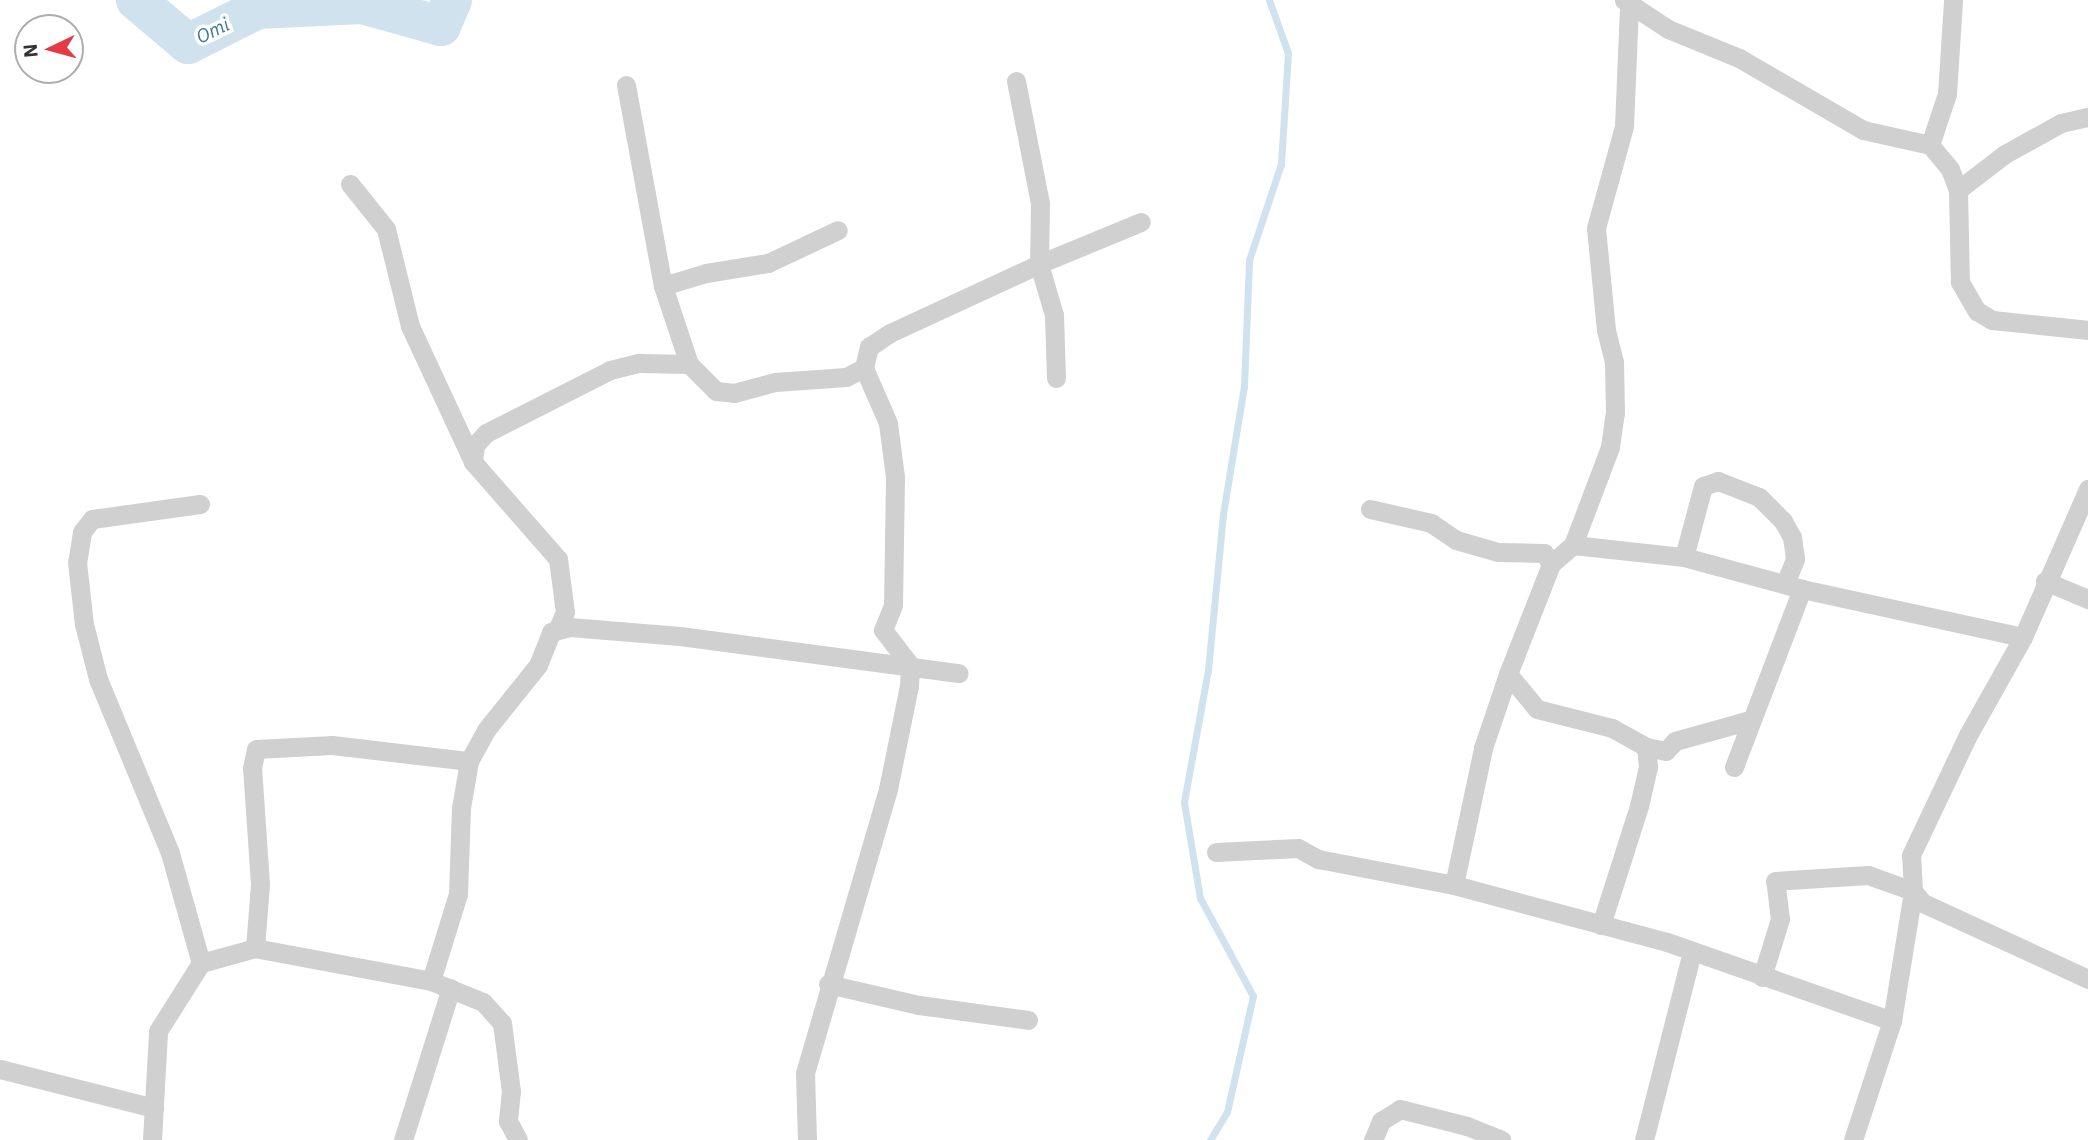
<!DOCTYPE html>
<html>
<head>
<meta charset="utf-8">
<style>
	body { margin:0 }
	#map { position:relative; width:2088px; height:1140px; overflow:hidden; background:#fff; font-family:"IBM Plex Sans",sans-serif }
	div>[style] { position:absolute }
	.stream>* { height:7px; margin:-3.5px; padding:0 3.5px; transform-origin:3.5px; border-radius:3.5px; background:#cfe2ee }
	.river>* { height:40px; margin:-20px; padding:0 20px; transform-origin:20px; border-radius:20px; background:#cfe2ee }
	.minor>* { height:19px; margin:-9.5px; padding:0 9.5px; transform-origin:9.5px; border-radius:9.5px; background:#d0d0d0 }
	span { translate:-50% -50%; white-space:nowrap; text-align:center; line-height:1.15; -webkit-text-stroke:7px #fff; paint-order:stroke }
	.water-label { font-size:19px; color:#3f7597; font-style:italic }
	.north { position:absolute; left:14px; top:14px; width:70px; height:70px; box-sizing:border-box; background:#fff; border:2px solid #adadad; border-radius:50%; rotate:265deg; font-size:19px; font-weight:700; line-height:28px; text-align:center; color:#333 }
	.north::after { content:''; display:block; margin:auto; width:24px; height:32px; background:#e63946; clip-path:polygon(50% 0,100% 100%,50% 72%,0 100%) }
</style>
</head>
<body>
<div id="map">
	<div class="stream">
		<div style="left:1210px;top:1140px;width:33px;rotate:-59deg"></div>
		<div style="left:1227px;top:1112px;width:119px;rotate:-77.4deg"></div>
		<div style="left:1253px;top:996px;width:111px;rotate:-118.4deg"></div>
		<div style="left:1200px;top:898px;width:97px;rotate:-99.5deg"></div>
		<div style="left:1184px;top:802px;width:134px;rotate:-79.7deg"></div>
		<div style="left:1208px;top:670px;width:157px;rotate:-84.5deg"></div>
		<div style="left:1223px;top:514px;width:130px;rotate:-80.7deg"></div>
		<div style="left:1244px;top:386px;width:126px;rotate:-87.7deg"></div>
		<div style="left:1249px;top:260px;width:101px;rotate:-71.6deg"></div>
		<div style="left:1281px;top:164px;width:111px;rotate:-86.4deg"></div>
		<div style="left:1288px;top:53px;width:56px;rotate:-109.7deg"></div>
	</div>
	<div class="river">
		<div style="left:136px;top:0;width:68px;rotate:40.2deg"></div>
		<div style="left:188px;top:44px;width:78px;rotate:-26.6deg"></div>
		<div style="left:258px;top:9px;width:104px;rotate:-2.8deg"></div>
		<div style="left:362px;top:4px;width:82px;rotate:15.6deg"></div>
		<div style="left:441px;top:26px;width:28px;rotate:-67deg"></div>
	</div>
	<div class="minor">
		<div style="left:1624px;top:0;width:53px;rotate:33.4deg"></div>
		<div style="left:1668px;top:29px;width:77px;rotate:22.2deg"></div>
		<div style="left:1739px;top:58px;width:143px;rotate:30.1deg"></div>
		<div style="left:1863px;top:130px;width:69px;rotate:12.6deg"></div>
		<div style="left:1930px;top:145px;width:31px;rotate:50deg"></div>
		<div style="left:1950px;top:169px;width:22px;rotate:69deg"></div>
		<div style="left:1958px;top:190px;width:92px;rotate:88.8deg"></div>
		<div style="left:1960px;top:282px;width:34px;rotate:60deg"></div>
		<div style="left:1977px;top:311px;width:17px;rotate:31deg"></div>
		<div style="left:1992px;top:320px;width:97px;rotate:5.9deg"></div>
		<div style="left:1016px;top:81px;width:124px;rotate:78.9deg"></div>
		<div style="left:1040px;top:203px;width:61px;rotate:90.9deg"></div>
		<div style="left:1039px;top:264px;width:110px;rotate:-22.4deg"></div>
		<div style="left:626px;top:85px;width:204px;rotate:79.6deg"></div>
		<div style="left:663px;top:286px;width:82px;rotate:71.6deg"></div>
		<div style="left:1930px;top:145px;width:54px;rotate:-71.6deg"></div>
		<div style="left:1947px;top:94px;width:94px;rotate:-86.3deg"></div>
		<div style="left:350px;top:184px;width:58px;rotate:51.3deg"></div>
		<div style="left:386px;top:229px;width:100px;rotate:76.1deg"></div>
		<div style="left:410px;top:326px;width:150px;rotate:65.1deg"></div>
		<div style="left:473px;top:462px;width:129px;rotate:48.8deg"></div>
		<div style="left:558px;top:559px;width:53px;rotate:82.5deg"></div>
		<div style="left:565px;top:612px;width:17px;rotate:114deg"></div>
		<div style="left:1958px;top:190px;width:59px;rotate:-37.5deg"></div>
		<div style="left:2005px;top:154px;width:64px;rotate:-29deg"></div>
		<div style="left:2061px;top:123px;width:28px;rotate:-13deg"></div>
		<div style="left:663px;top:286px;width:45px;rotate:-16.8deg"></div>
		<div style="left:706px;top:273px;width:63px;rotate:-9.2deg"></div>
		<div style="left:768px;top:263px;width:77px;rotate:-25.2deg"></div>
		<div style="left:473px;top:462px;width:17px;rotate:-83deg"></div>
		<div style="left:475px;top:445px;width:16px;rotate:-47deg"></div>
		<div style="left:486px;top:433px;width:139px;rotate:-26.9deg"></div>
		<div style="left:610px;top:370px;width:30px;rotate:-14deg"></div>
		<div style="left:639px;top:363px;width:50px;rotate:1.1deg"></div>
		<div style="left:689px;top:364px;width:38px;rotate:45deg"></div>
		<div style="left:716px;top:391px;width:18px;rotate:6deg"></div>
		<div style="left:734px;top:393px;width:42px;rotate:-15deg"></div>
		<div style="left:775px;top:382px;width:71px;rotate:-4deg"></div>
		<div style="left:846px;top:377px;width:20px;rotate:-27deg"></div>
		<div style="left:864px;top:368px;width:22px;rotate:-77deg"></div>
		<div style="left:869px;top:347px;width:25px;rotate:-34deg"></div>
		<div style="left:890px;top:333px;width:164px;rotate:-24.8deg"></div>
		<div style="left:1039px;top:264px;width:53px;rotate:73.6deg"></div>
		<div style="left:1054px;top:315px;width:63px;rotate:88.2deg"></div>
		<div style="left:200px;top:504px;width:109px;rotate:172.1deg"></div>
		<div style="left:92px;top:519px;width:16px;rotate:128deg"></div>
		<div style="left:82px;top:532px;width:30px;rotate:99deg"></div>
		<div style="left:77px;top:562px;width:62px;rotate:83.6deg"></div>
		<div style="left:84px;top:624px;width:57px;rotate:75.7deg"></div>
		<div style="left:98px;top:679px;width:188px;rotate:67.5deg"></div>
		<div style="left:170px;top:853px;width:114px;rotate:74.3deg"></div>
		<div style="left:1370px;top:509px;width:63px;rotate:12.9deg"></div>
		<div style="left:1431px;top:523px;width:30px;rotate:34deg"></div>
		<div style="left:1456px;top:540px;width:44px;rotate:15.9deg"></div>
		<div style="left:1498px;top:552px;width:46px;rotate:1.2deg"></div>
		<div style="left:1544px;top:553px;width:13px;rotate:58deg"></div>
		<div style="left:1573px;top:545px;width:105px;rotate:-69.3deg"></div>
		<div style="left:1610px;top:447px;width:34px;rotate:-82deg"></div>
		<div style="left:1615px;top:413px;width:51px;rotate:-91.1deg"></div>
		<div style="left:1614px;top:362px;width:33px;rotate:-104deg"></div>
		<div style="left:1606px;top:330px;width:102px;rotate:-95.6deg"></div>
		<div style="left:1596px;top:228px;width:106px;rotate:-74.6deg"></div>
		<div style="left:1624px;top:126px;width:119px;rotate:-87.6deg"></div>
		<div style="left:1684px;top:557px;width:73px;rotate:-75deg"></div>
		<div style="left:1703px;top:486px;width:16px;rotate:-18deg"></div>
		<div style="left:1718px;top:481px;width:44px;rotate:21.3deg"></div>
		<div style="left:1759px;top:497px;width:34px;rotate:45deg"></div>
		<div style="left:1783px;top:521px;width:18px;rotate:61deg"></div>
		<div style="left:1792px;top:537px;width:22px;rotate:82deg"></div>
		<div style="left:1795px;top:559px;width:27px;rotate:112deg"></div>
		<div style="left:2045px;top:581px;width:47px;rotate:22.7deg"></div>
		<div style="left:1508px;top:674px;width:45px;rotate:50.4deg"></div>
		<div style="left:1537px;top:709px;width:77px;rotate:14.2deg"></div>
		<div style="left:1612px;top:728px;width:39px;rotate:29deg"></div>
		<div style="left:1646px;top:747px;width:20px;rotate:84deg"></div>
		<div style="left:1648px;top:767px;width:40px;rotate:103deg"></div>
		<div style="left:1639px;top:806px;width:125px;rotate:107.7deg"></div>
		<div style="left:1646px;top:747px;width:20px;rotate:11deg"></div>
		<div style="left:1666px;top:751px;width:13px;rotate:-48deg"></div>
		<div style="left:1675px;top:741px;width:78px;rotate:-15.6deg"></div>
		<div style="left:1734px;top:767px;width:191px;rotate:-69.1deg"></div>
		<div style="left:1216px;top:852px;width:82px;rotate:-2.8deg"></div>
		<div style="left:1298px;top:848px;width:23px;rotate:29deg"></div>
		<div style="left:1318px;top:859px;width:138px;rotate:10.8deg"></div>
		<div style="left:1454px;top:885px;width:220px;rotate:15deg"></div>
		<div style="left:1667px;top:942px;width:238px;rotate:19.3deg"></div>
		<div style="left:1454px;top:885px;width:140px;rotate:-78deg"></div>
		<div style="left:1483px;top:748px;width:78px;rotate:-71.3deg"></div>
		<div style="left:1508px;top:674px;width:118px;rotate:-68.6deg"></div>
		<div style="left:1551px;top:564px;width:29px;rotate:-41deg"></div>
		<div style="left:1573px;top:545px;width:112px;rotate:6.2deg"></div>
		<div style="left:1684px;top:557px;width:122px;rotate:15.2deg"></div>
		<div style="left:1802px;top:589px;width:226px;rotate:12.3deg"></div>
		<div style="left:255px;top:948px;width:64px;rotate:-85.5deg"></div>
		<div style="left:260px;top:884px;width:116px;rotate:-93.9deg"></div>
		<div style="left:252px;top:768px;width:19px;rotate:-78deg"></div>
		<div style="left:256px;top:749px;width:76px;rotate:-3deg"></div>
		<div style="left:332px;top:745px;width:138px;rotate:6.7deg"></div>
		<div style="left:1762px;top:977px;width:61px;rotate:-72.8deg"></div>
		<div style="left:1780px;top:919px;width:38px;rotate:-97deg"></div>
		<div style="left:1775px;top:881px;width:93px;rotate:-3.7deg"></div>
		<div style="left:1868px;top:875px;width:48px;rotate:19.6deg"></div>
		<div style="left:1913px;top:891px;width:16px;rotate:50deg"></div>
		<div style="left:1923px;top:903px;width:182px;rotate:24.7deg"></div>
		<div style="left:431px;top:981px;width:91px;rotate:-72.8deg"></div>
		<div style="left:458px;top:894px;width:86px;rotate:-88deg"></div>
		<div style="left:461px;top:808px;width:48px;rotate:-80.3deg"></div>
		<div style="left:469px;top:761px;width:35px;rotate:-61deg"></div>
		<div style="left:486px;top:730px;width:83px;rotate:-51.3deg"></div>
		<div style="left:538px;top:665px;width:35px;rotate:-68deg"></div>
		<div style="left:551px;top:632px;width:20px;rotate:-15deg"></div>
		<div style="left:570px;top:627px;width:110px;rotate:4.7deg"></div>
		<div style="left:680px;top:636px;width:281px;rotate:7.6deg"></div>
		<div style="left:828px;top:984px;width:93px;rotate:13deg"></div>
		<div style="left:919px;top:1005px;width:110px;rotate:7.8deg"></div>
		<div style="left:0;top:1069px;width:159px;rotate:14.2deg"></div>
		<div style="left:152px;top:1140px;width:109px;rotate:-86.8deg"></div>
		<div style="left:158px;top:1031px;width:80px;rotate:-57.7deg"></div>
		<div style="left:201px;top:963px;width:56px;rotate:-15.5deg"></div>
		<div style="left:255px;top:948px;width:179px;rotate:10.6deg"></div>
		<div style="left:431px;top:981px;width:56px;rotate:22deg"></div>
		<div style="left:483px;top:1002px;width:28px;rotate:48deg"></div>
		<div style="left:502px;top:1023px;width:69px;rotate:82.5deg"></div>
		<div style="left:511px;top:1091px;width:30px;rotate:96deg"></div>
		<div style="left:508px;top:1121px;width:21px;rotate:62deg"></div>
		<div style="left:403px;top:1140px;width:159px;rotate:-72.5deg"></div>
		<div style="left:807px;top:1140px;width:67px;rotate:-91.7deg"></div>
		<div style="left:805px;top:1073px;width:296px;rotate:-73.7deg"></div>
		<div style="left:888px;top:789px;width:105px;rotate:-78.5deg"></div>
		<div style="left:909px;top:686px;width:21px;rotate:-87deg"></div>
		<div style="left:910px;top:665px;width:44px;rotate:-127.6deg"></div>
		<div style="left:883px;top:630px;width:27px;rotate:-68deg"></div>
		<div style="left:893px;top:605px;width:128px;rotate:-89.1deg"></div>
		<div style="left:895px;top:477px;width:54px;rotate:-97.4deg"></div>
		<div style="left:888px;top:423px;width:60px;rotate:-113.6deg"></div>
		<div style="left:1373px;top:1140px;width:21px;rotate:-67deg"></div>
		<div style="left:1381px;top:1121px;width:22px;rotate:-32deg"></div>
		<div style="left:1400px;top:1109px;width:69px;rotate:14.2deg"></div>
		<div style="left:1467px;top:1126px;width:37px;rotate:22deg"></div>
		<div style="left:1644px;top:1140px;width:195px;rotate:-75.7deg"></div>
		<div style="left:1853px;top:1140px;width:125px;rotate:-71.9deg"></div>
		<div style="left:1892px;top:1021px;width:132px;rotate:-80.8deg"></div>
		<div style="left:1913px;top:891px;width:36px;rotate:-93deg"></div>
		<div style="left:1911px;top:855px;width:133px;rotate:-64.6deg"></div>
		<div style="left:1968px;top:735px;width:112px;rotate:-60.7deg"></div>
		<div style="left:2023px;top:637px;width:162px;rotate:-66.3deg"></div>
	</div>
	<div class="water-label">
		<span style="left:213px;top:31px;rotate:-26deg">Omi</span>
	</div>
	<div class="north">N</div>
</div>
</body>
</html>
